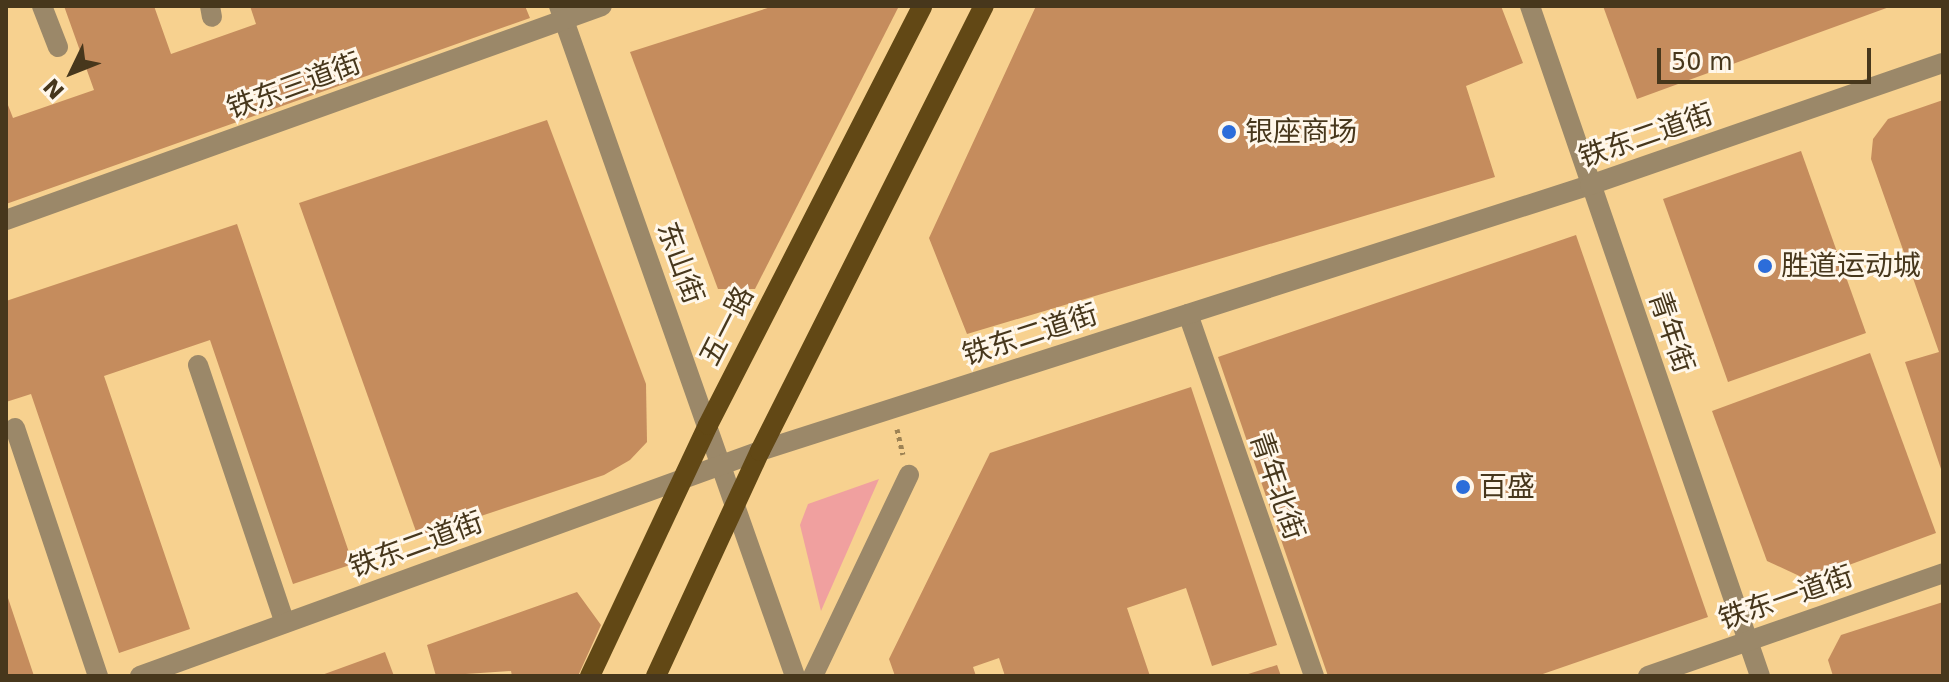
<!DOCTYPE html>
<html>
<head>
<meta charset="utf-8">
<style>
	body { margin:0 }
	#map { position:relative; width:1949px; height:682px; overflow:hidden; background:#f7d18f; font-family:"DejaVu Sans","Noto Sans SC",sans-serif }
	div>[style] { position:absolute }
	.green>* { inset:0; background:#f0a09f }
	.building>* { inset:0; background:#c58c5d }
	.path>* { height:5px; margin-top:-2.5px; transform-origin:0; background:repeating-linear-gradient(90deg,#9d8254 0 4px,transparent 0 8px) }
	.minor>* { height:20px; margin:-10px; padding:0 10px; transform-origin:10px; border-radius:10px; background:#9b8869 }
	.major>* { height:20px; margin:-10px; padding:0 10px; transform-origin:10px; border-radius:10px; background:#624815 }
	.dots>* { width:22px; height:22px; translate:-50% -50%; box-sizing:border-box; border:4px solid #fff7ea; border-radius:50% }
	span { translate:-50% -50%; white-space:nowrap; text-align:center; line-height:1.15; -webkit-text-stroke:6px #fff7ea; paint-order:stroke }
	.street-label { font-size:28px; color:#47371c }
	.poi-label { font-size:28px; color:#47371c }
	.left { translate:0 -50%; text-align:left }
	.frame { position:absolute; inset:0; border:8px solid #47371c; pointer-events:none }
	.north { position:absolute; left:32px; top:32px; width:80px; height:80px; -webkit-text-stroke:6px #fff7ea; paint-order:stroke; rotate:227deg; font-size:22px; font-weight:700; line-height:32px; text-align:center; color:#47371c }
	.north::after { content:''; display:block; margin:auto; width:28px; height:36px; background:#47371c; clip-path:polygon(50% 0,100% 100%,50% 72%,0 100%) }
	.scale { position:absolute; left:1657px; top:48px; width:214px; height:36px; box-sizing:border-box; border:4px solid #47371c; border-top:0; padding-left:10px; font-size:24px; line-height:28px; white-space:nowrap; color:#47371c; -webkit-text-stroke:6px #fff7ea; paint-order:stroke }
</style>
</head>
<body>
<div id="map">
	<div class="green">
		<div style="clip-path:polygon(879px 479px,821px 611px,800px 525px,808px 504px)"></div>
	</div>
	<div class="building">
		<div style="clip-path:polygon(64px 6px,154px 6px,171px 54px,256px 24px,250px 6px,525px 6px,530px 18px,6px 204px,6px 100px,13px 118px,94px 90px)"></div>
		<div style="clip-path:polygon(774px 6px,899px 6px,755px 289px,718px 289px,630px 52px)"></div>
		<div style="clip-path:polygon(1036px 6px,1501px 6px,1523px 63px,1466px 86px,1495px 177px,967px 334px,929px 238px)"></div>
		<div style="clip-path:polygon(1603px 6px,1892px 6px,1637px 99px)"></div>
		<div style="clip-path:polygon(1943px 100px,1943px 472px,1942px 472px,1905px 362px,1939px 352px,1871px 159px,1873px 139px,1888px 119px)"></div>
		<div style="clip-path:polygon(547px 120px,646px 384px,647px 442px,630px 460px,604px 475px,418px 537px,299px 203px)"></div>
		<div style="clip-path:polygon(1801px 151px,1866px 333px,1728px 382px,1663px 199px)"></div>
		<div style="clip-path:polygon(237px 224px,353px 564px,293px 584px,210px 340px,104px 376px,190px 629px,119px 653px,31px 394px,6px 402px,6px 301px)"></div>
		<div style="clip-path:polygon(1576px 235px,1708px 617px,1537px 676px,1328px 676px,1218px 357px)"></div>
		<div style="clip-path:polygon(1870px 353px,1936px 533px,1808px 580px,1767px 561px,1712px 411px)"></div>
		<div style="clip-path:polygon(1191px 387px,1277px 645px,1212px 666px,1186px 588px,1127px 608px,1150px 676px,1005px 676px,999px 658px,973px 667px,976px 676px,895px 676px,889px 659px,990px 453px)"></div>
		<div style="clip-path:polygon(577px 592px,601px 625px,578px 676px,512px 676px,511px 671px,436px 676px,427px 645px)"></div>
		<div style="clip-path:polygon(6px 595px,7px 595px,34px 676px,6px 676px)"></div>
		<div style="clip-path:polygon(1943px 602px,1943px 676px,1833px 676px,1828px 660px,1841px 635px)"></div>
		<div style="clip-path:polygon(385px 652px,394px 676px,319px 676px)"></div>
		<div style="clip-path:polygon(1277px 665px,1281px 676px,1245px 676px,1245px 675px)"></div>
	</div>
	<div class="path">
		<div style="left:897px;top:429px;width:26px;rotate:77deg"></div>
	</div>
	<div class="minor">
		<div style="left:42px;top:6px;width:44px;rotate:68.7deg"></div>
		<div style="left:210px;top:6px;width:11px;rotate:80deg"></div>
		<div style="left:559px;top:6px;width:710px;rotate:70.6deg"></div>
		<div style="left:1530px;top:6px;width:708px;rotate:71.05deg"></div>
		<div style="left:6px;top:220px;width:633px;rotate:-19.75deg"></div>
		<div style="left:1188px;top:314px;width:383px;rotate:70.8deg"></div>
		<div style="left:198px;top:365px;width:272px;rotate:71.4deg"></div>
		<div style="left:15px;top:428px;width:262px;rotate:71.5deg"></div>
		<div style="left:140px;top:676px;width:660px;rotate:-19.95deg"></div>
		<div style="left:760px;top:451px;width:872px;rotate:-17.77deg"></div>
		<div style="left:1590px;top:185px;width:373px;rotate:-19.1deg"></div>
		<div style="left:813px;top:676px;width:223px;rotate:-64.5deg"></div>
		<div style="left:1648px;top:676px;width:312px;rotate:-19.2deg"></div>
	</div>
	<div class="major">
		<div style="left:590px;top:676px;width:277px;rotate:-64.8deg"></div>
		<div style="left:708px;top:425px;width:470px;rotate:-62.9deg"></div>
		<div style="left:656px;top:676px;width:248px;rotate:-65.2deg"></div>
		<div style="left:760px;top:451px;width:498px;rotate:-63.3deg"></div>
	</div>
	<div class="dots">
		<div style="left:1229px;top:132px;background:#2c6dda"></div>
		<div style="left:1765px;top:266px;background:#2c6dda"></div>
		<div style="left:1463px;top:487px;background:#2c6dda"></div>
	</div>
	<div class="street-label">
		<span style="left:294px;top:86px;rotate:-20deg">铁东三道街</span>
		<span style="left:1646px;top:136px;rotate:-19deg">铁东二道街</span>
		<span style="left:680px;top:263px;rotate:70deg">东山街</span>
		<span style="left:727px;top:326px;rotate:-63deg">五一路</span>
		<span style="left:1671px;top:332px;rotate:71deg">青年街</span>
		<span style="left:1030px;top:335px;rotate:-18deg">铁东二道街</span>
		<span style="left:1277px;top:486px;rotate:71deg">青年北街</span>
		<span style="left:416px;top:545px;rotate:-20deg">铁东二道街</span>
		<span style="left:1786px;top:598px;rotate:-19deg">铁东一道街</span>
	</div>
	<div class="poi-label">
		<span class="left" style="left:1245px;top:132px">银座商场</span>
		<span class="left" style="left:1781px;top:266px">胜道运动城</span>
		<span class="left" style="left:1479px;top:487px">百盛</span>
	</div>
	<div class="frame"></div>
	<div class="north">N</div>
	<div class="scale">50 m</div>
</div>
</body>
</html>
